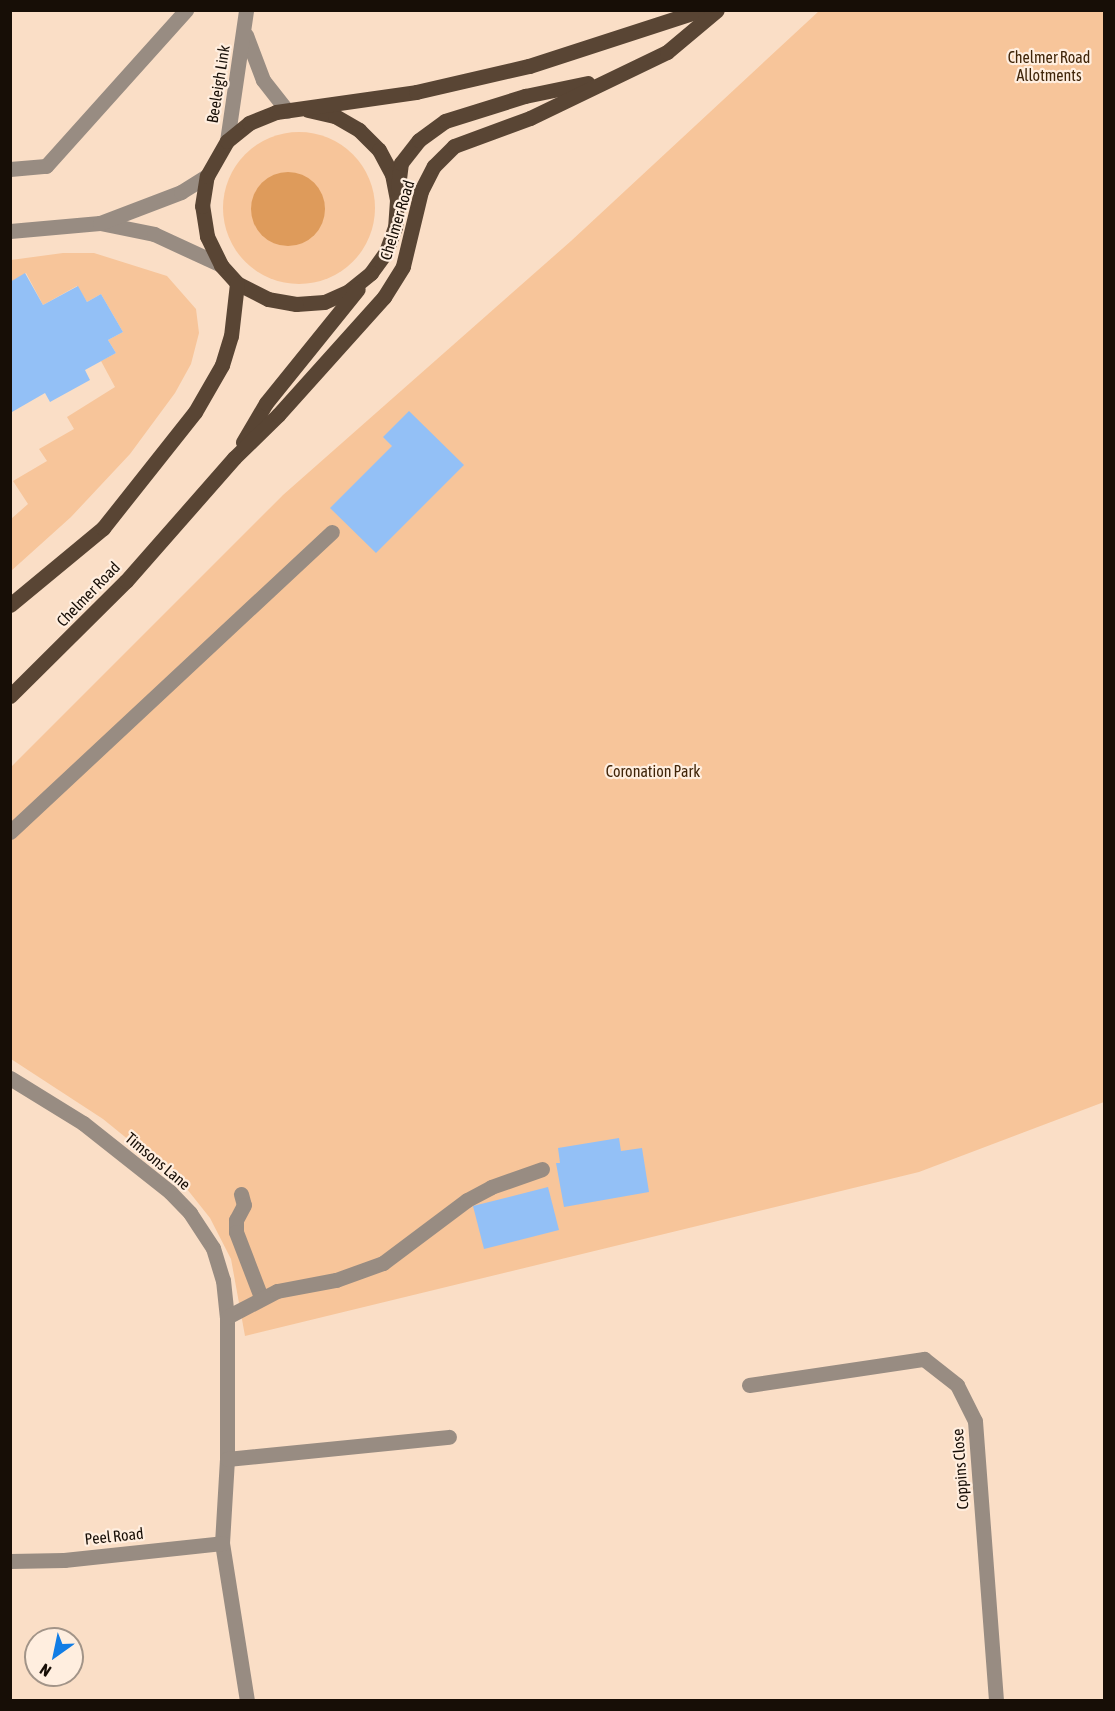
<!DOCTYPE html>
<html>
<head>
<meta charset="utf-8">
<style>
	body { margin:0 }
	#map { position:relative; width:1115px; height:1711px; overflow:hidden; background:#fadec6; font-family:"Asap Condensed",sans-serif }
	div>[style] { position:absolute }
	.green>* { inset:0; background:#f7c59a }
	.round { border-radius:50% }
	.forest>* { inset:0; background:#de9b5b }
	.building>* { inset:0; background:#93c0f6 }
	.minor>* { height:15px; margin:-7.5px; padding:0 7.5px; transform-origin:7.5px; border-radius:7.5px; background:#988c82 }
	.major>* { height:15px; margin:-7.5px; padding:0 7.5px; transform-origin:7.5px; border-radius:7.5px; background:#594534 }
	span { translate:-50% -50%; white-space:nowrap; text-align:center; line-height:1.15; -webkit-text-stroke:4.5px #ffeedf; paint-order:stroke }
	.park-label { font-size:16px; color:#402509 }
	.street-label { font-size:16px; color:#170e06 }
	.frame { position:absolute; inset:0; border:12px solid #170e06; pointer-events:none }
	.north { position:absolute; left:24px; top:1627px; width:60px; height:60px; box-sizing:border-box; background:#ffeedf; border:2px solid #a29488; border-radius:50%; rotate:213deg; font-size:16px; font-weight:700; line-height:24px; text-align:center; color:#170e06 }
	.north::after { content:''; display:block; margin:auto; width:21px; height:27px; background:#127de5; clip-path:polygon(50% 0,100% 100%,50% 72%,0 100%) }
</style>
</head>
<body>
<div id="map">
	<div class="green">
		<div style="clip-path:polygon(819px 11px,1104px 11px,1104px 1102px,919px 1172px,245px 1336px,231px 1259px,210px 1218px,183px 1184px,103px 1119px,11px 1059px,11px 767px,283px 495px,571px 241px)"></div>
		<div class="round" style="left:223px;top:132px;width:152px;height:152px"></div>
		<div style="clip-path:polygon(63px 253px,94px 253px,167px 276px,196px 309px,199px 333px,191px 364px,175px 393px,130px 454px,71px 517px,11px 571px,11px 519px,28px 504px,13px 481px,47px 461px,39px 449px,74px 429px,67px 417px,115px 387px,101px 361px,116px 353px,108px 340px,123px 332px,101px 294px,87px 302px,77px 286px,43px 305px,26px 273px,11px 282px,11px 260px)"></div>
	</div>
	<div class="forest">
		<div class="round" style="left:251px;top:172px;width:74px;height:74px"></div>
	</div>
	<div class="building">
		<div style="clip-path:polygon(25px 273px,43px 305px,78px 286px,87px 302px,101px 294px,123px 332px,108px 340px,116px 353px,85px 370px,90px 380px,50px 402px,45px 393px,12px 412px,10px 282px)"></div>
		<div style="clip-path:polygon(409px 411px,464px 465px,376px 553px,330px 508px,392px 446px,383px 437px)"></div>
		<div style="clip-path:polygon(619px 1138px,621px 1151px,642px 1148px,649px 1192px,564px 1207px,556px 1163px,560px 1163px,558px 1148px)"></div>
		<div style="clip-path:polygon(548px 1187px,559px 1230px,484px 1249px,473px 1206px)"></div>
	</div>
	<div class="minor">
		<div style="left:246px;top:35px;width:48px;rotate:69.3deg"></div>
		<div style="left:263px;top:80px;width:39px;rotate:52deg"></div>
		<div style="left:227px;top:141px;width:132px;rotate:-81.7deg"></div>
		<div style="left:10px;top:169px;width:36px;rotate:-5deg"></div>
		<div style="left:46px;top:166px;width:210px;rotate:-48.1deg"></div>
		<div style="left:100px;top:223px;width:55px;rotate:11.5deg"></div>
		<div style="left:154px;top:234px;width:74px;rotate:24.8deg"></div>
		<div style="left:10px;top:231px;width:90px;rotate:-5.1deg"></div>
		<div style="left:100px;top:223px;width:87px;rotate:-20.9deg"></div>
		<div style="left:181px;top:192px;width:31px;rotate:-32deg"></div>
		<div style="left:10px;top:832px;width:440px;rotate:-43deg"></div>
		<div style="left:10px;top:1078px;width:86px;rotate:31.7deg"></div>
		<div style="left:83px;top:1123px;width:111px;rotate:38.4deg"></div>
		<div style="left:170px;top:1192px;width:29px;rotate:46deg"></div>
		<div style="left:190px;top:1213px;width:42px;rotate:56.7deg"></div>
		<div style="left:213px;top:1248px;width:34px;rotate:73deg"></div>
		<div style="left:223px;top:1280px;width:37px;rotate:84deg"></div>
		<div style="left:227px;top:1317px;width:142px;rotate:90deg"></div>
		<div style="left:227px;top:1459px;width:84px;rotate:93.4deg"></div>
		<div style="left:222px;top:1543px;width:159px;rotate:81deg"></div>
		<div style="left:241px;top:1194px;width:11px;rotate:75deg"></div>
		<div style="left:244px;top:1205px;width:17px;rotate:118deg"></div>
		<div style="left:236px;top:1220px;width:12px;rotate:90deg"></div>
		<div style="left:236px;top:1232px;width:70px;rotate:69deg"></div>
		<div style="left:227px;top:1317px;width:56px;rotate:-27.5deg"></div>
		<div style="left:277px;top:1291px;width:60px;rotate:-10.6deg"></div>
		<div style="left:336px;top:1280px;width:50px;rotate:-19.9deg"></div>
		<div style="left:383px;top:1263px;width:105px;rotate:-36.9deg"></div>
		<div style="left:467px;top:1200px;width:27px;rotate:-28deg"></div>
		<div style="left:491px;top:1187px;width:54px;rotate:-19.4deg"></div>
		<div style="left:749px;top:1385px;width:177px;rotate:-8.5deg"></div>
		<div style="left:924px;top:1359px;width:42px;rotate:38.2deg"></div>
		<div style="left:957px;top:1385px;width:40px;rotate:63.4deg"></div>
		<div style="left:975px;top:1421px;width:280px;rotate:85.7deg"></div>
		<div style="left:227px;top:1459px;width:223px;rotate:-5.7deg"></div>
		<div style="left:10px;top:1561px;width:54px;rotate:-1.1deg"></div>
		<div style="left:64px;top:1560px;width:159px;rotate:-6.1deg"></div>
	</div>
	<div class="major">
		<div style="left:308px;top:110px;width:28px;rotate:13deg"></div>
		<div style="left:335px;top:116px;width:28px;rotate:30deg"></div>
		<div style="left:359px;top:130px;width:28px;rotate:45deg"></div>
		<div style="left:379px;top:150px;width:27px;rotate:62deg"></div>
		<div style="left:392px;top:174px;width:26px;rotate:79deg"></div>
		<div style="left:397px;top:200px;width:27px;rotate:94deg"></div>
		<div style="left:395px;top:227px;width:27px;rotate:110deg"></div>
		<div style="left:386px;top:252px;width:26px;rotate:126deg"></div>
		<div style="left:371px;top:273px;width:28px;rotate:141deg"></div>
		<div style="left:349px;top:291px;width:27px;rotate:156deg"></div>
		<div style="left:324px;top:302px;width:28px;rotate:176deg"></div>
		<div style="left:296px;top:304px;width:28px;rotate:-170deg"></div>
		<div style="left:268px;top:299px;width:35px;rotate:-153deg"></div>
		<div style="left:237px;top:283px;width:24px;rotate:-132deg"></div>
		<div style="left:221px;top:265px;width:32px;rotate:-116deg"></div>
		<div style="left:207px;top:236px;width:30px;rotate:-99deg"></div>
		<div style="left:202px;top:206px;width:30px;rotate:-81deg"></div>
		<div style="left:207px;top:176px;width:40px;rotate:-60.3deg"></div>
		<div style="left:227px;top:141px;width:28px;rotate:-39deg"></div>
		<div style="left:249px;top:123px;width:29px;rotate:-22deg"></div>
		<div style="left:276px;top:112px;width:141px;rotate:-8.1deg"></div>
		<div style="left:416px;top:92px;width:116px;rotate:-13deg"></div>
		<div style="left:529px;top:66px;width:181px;rotate:-18deg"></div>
		<div style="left:398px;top:187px;width:24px;rotate:-83deg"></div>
		<div style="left:401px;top:163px;width:29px;rotate:-52deg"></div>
		<div style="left:419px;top:140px;width:32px;rotate:-36deg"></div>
		<div style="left:445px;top:121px;width:84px;rotate:-17.4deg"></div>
		<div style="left:525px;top:96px;width:64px;rotate:-11.7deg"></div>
		<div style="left:243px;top:442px;width:45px;rotate:-59.5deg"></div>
		<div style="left:266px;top:403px;width:146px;rotate:-51.1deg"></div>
		<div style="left:10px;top:605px;width:121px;rotate:-39.6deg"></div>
		<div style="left:103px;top:528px;width:148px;rotate:-51.6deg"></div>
		<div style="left:195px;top:412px;width:54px;rotate:-60.1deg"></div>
		<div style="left:222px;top:365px;width:30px;rotate:-73deg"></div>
		<div style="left:231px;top:336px;width:53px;rotate:-83.5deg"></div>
		<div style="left:10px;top:696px;width:163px;rotate:-44.8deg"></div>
		<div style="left:126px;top:581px;width:164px;rotate:-48.7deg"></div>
		<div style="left:234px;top:458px;width:62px;rotate:-44.3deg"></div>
		<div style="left:278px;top:415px;width:159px;rotate:-48.1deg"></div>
		<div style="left:384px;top:297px;width:36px;rotate:-58deg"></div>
		<div style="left:403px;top:266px;width:77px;rotate:-76.5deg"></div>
		<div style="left:421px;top:191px;width:28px;rotate:-63deg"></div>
		<div style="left:434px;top:166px;width:28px;rotate:-45deg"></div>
		<div style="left:454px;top:146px;width:81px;rotate:-20.2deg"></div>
		<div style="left:530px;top:118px;width:152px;rotate:-25.7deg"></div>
		<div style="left:667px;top:52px;width:65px;rotate:-40deg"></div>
	</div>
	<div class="park-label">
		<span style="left:1049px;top:66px">Chelmer Road<br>Allotments</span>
		<span style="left:653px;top:771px">Coronation Park</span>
	</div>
	<div class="street-label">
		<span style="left:218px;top:84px;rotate:-81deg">Beeleigh Link</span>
		<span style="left:397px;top:220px;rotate:-73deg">Chelmer Road</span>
		<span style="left:88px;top:594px;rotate:-46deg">Chelmer Road</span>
		<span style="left:158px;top:1161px;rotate:40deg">Timsons Lane</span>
		<span style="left:960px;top:1469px;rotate:-94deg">Coppins Close</span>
		<span style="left:114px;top:1536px;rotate:-6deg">Peel Road</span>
	</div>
	<div class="frame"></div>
	<div class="north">N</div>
</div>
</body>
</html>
